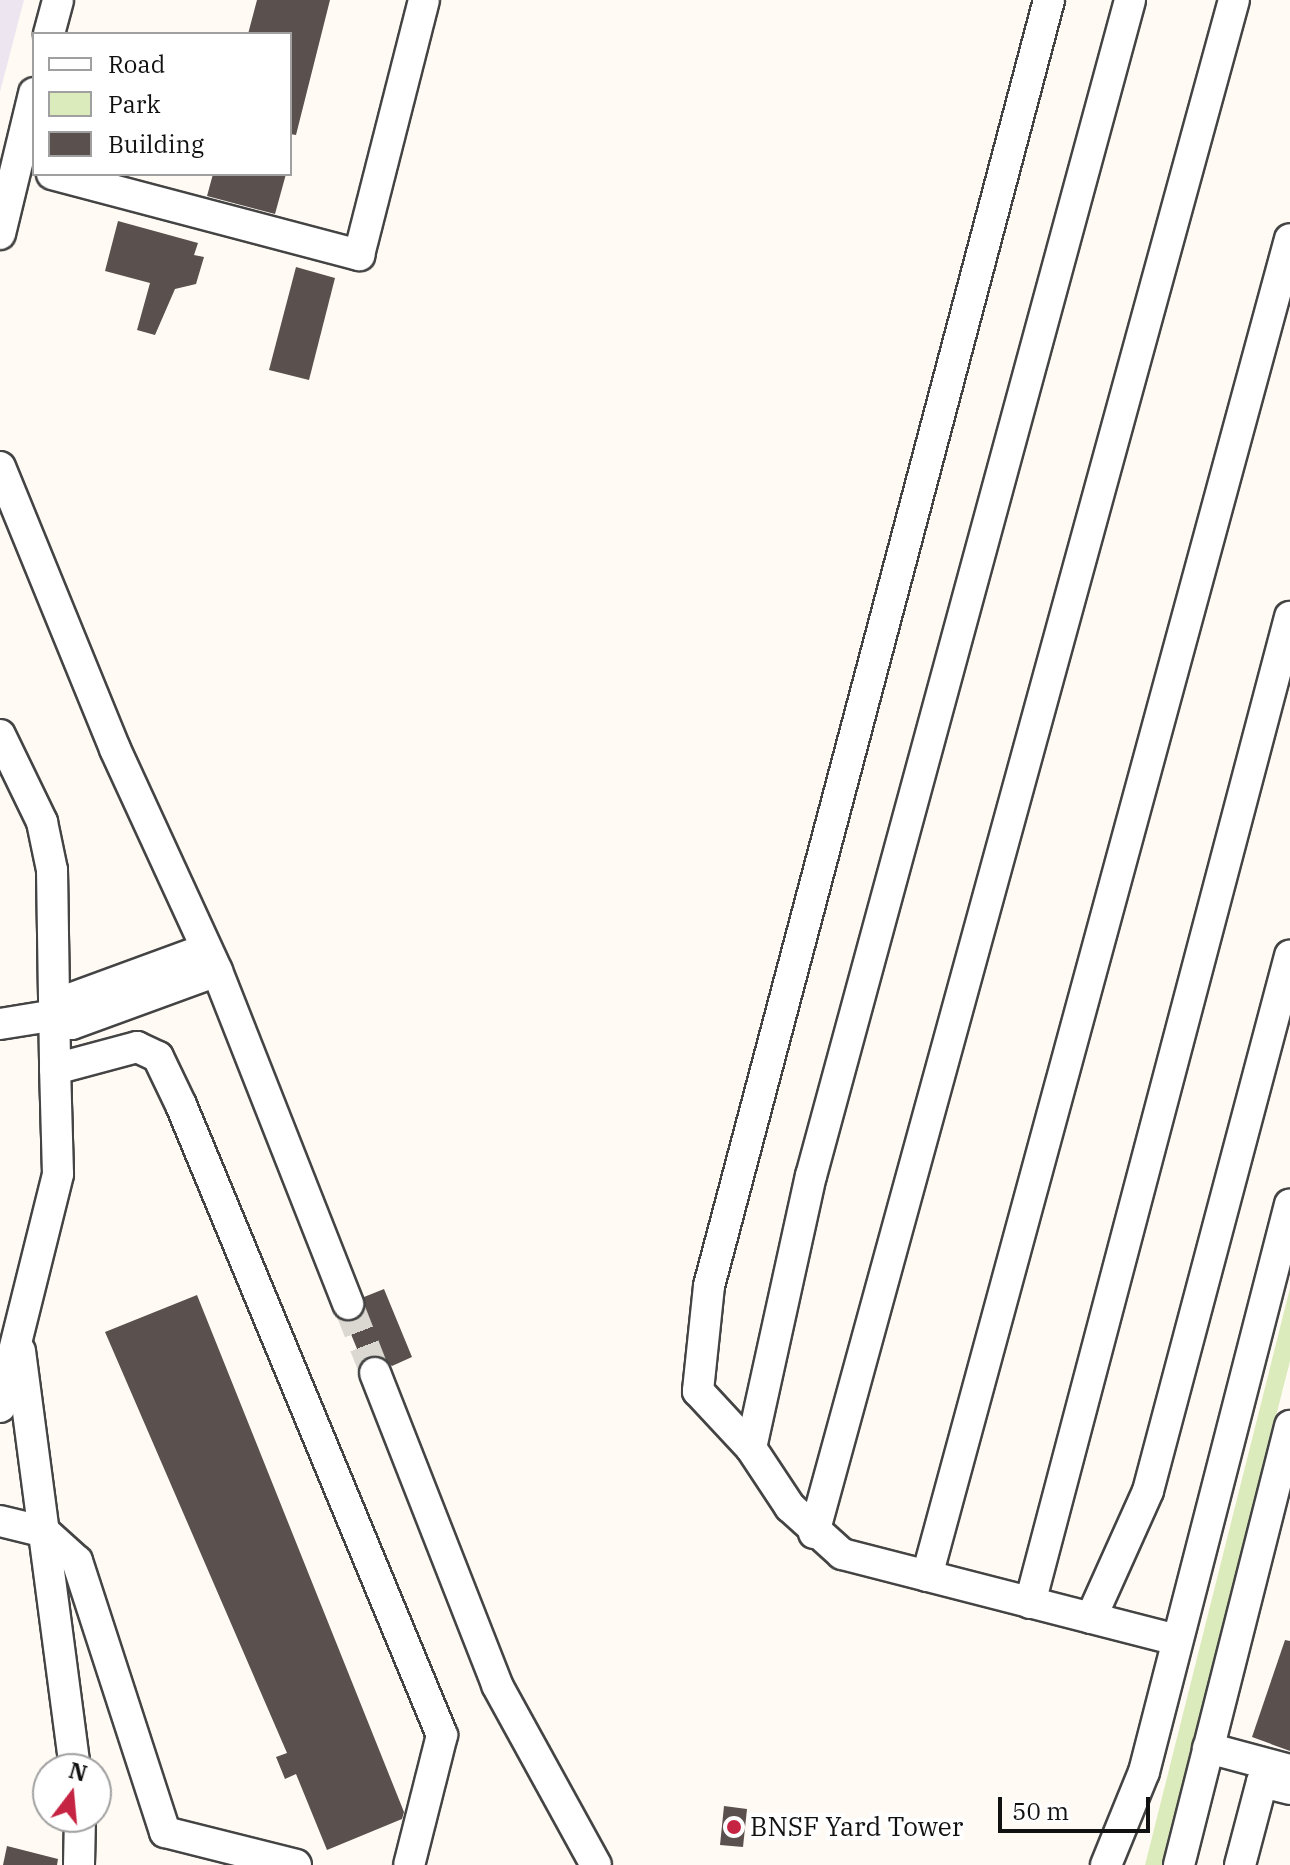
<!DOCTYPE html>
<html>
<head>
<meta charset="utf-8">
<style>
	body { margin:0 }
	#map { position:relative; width:1290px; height:1865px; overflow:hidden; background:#fffbf4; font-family:"IBM Plex Serif",serif }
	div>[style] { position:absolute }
	.industrial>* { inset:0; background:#ede5ef }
	.green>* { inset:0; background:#dbebbc }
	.building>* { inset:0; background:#5a504d }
	.minor-tunnel>* { height:30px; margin-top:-15px; transform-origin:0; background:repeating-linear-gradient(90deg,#dbd8d2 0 30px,transparent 0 45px) }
	.roads { filter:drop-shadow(2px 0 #444) drop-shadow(-2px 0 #444) drop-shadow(0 2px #444) drop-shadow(0 -2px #444) }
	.minor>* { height:30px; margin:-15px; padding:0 15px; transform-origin:15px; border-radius:15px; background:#fff }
	.dots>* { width:22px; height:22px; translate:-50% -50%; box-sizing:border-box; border:4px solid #fff; border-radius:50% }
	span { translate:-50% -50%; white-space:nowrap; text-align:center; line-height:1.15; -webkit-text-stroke:8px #fff; paint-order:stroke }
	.poi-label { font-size:26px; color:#111 }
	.left { translate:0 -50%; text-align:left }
	.legend { position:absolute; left:32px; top:32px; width:260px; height:144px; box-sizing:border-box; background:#fff; border:2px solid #a0a0a0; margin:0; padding:10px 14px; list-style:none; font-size:24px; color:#111 }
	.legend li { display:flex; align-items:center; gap:16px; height:40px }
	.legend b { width:40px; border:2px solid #a0a0a0 }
	.north { position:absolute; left:32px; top:1753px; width:80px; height:80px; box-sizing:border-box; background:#fff; border:2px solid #a0a0a0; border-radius:50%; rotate:16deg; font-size:22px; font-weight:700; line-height:32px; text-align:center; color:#111 }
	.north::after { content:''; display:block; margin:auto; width:28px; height:36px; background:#c52442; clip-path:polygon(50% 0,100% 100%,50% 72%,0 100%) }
	.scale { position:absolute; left:998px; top:1797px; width:152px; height:36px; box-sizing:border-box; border:4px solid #111; border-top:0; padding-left:10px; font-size:24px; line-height:28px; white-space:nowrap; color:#111; -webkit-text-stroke:6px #fff; paint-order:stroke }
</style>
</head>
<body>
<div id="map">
	<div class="industrial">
		<div style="clip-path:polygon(0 0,24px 0,0 92px)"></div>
	</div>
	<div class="green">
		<div style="clip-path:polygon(1290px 1288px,1290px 1361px,1162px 1865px,1145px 1865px)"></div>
	</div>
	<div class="building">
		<div style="clip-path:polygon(257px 0,330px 0,296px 135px,290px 134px,290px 34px,248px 34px)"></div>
		<div style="clip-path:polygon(213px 174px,286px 174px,275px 214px,207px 196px)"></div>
		<div style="clip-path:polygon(118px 221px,198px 243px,194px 255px,204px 257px,196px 284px,175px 289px,155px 335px,137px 330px,150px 283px,105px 271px)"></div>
		<div style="clip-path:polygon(296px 267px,335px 278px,309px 380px,269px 370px)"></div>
		<div style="clip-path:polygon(384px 1289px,412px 1357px,392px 1366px,378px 1355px,362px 1361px,346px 1322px,362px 1315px,364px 1297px)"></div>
		<div style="clip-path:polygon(197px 1295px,404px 1812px,402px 1819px,327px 1850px,296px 1774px,285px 1779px,276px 1757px,287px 1753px,105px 1332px)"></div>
		<div style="clip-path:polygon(1285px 1640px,1290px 1641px,1290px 1751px,1252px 1737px)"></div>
		<div style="clip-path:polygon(724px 1806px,747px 1809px,743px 1847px,720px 1845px)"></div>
		<div style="clip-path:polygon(7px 1846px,58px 1859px,57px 1865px,3px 1865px)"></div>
	</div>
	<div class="minor-tunnel">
		<div style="left:348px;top:1304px;width:74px;rotate:68.6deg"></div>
	</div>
	<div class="roads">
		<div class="minor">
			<div style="left:1049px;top:0;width:1330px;rotate:104.81deg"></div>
			<div style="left:709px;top:1286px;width:106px;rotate:96deg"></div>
			<div style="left:698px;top:1391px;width:78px;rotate:47.1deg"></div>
			<div style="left:751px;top:1448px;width:71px;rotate:56.5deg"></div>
			<div style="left:790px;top:1507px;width:70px;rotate:42.1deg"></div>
			<div style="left:842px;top:1554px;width:346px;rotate:14.4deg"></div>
			<div style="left:49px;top:34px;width:35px;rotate:-75deg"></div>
			<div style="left:52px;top:174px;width:318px;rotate:14.8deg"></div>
			<div style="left:359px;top:255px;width:263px;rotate:-75.7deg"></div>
			<div style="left:0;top:234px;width:145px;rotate:-76.4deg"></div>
			<div style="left:0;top:467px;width:305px;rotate:67.8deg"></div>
			<div style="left:115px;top:749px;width:244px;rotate:65.3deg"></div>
			<div style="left:217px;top:971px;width:358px;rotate:68.5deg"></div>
			<div style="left:0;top:735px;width:97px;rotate:64.2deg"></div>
			<div style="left:42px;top:822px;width:49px;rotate:78.2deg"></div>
			<div style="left:52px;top:870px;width:199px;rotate:89.1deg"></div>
			<div style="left:50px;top:1016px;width:21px;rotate:-47deg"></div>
			<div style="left:64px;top:1001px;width:151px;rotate:-20.1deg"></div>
			<div style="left:0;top:1024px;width:51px;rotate:-9.1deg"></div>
			<div style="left:50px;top:1016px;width:23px;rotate:20deg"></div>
			<div style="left:72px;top:1024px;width:154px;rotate:-20.1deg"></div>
			<div style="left:20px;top:1351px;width:422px;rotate:82.5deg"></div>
			<div style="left:375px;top:1373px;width:335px;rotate:68.6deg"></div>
			<div style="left:497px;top:1685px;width:205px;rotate:61.2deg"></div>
			<div style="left:0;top:1407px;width:240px;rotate:-76deg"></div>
			<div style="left:58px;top:1174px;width:105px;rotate:-91.6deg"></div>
			<div style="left:55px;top:1069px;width:85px;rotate:-15deg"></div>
			<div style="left:137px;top:1047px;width:23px;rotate:25deg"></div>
			<div style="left:158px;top:1057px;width:53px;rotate:64.4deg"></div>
			<div style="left:181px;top:1105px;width:682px;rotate:67.5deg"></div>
			<div style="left:442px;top:1735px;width:134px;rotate:104.2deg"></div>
			<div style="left:751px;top:1448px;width:279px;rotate:-77.6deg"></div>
			<div style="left:811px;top:1176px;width:1218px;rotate:-74.82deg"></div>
			<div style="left:0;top:1521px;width:46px;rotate:13.7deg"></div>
			<div style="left:45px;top:1532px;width:43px;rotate:42.2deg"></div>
			<div style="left:77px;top:1561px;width:285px;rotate:72deg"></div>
			<div style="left:165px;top:1832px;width:135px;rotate:14.1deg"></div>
			<div style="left:814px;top:1533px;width:1589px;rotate:-74.68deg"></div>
			<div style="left:927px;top:1576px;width:1385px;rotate:-74.81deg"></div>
			<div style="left:1030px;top:1603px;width:1020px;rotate:-75.23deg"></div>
			<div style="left:1091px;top:1618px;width:139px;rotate:-65.8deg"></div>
			<div style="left:1148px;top:1491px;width:554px;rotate:-75.14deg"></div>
			<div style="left:1208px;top:1748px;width:85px;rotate:15deg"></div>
			<div style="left:79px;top:1865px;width:48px;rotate:-88.8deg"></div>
			<div style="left:1106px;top:1865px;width:100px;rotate:-67.8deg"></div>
			<div style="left:1144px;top:1772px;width:586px;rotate:-75.58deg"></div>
			<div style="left:1179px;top:1865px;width:453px;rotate:-75.8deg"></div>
			<div style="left:1240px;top:1865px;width:86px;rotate:-75.2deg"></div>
			<div style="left:1262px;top:1782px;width:29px;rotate:14deg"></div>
		</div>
	</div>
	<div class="dots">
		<div style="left:734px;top:1827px;background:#c52442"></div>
	</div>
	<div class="poi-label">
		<span class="left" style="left:750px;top:1827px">BNSF Yard Tower</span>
	</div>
	<ul class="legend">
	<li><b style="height:10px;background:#fff"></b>Road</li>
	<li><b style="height:22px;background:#dbebbc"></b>Park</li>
	<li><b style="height:22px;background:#5a504d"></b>Building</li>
	</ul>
	<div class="north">N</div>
	<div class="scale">50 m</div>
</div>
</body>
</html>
